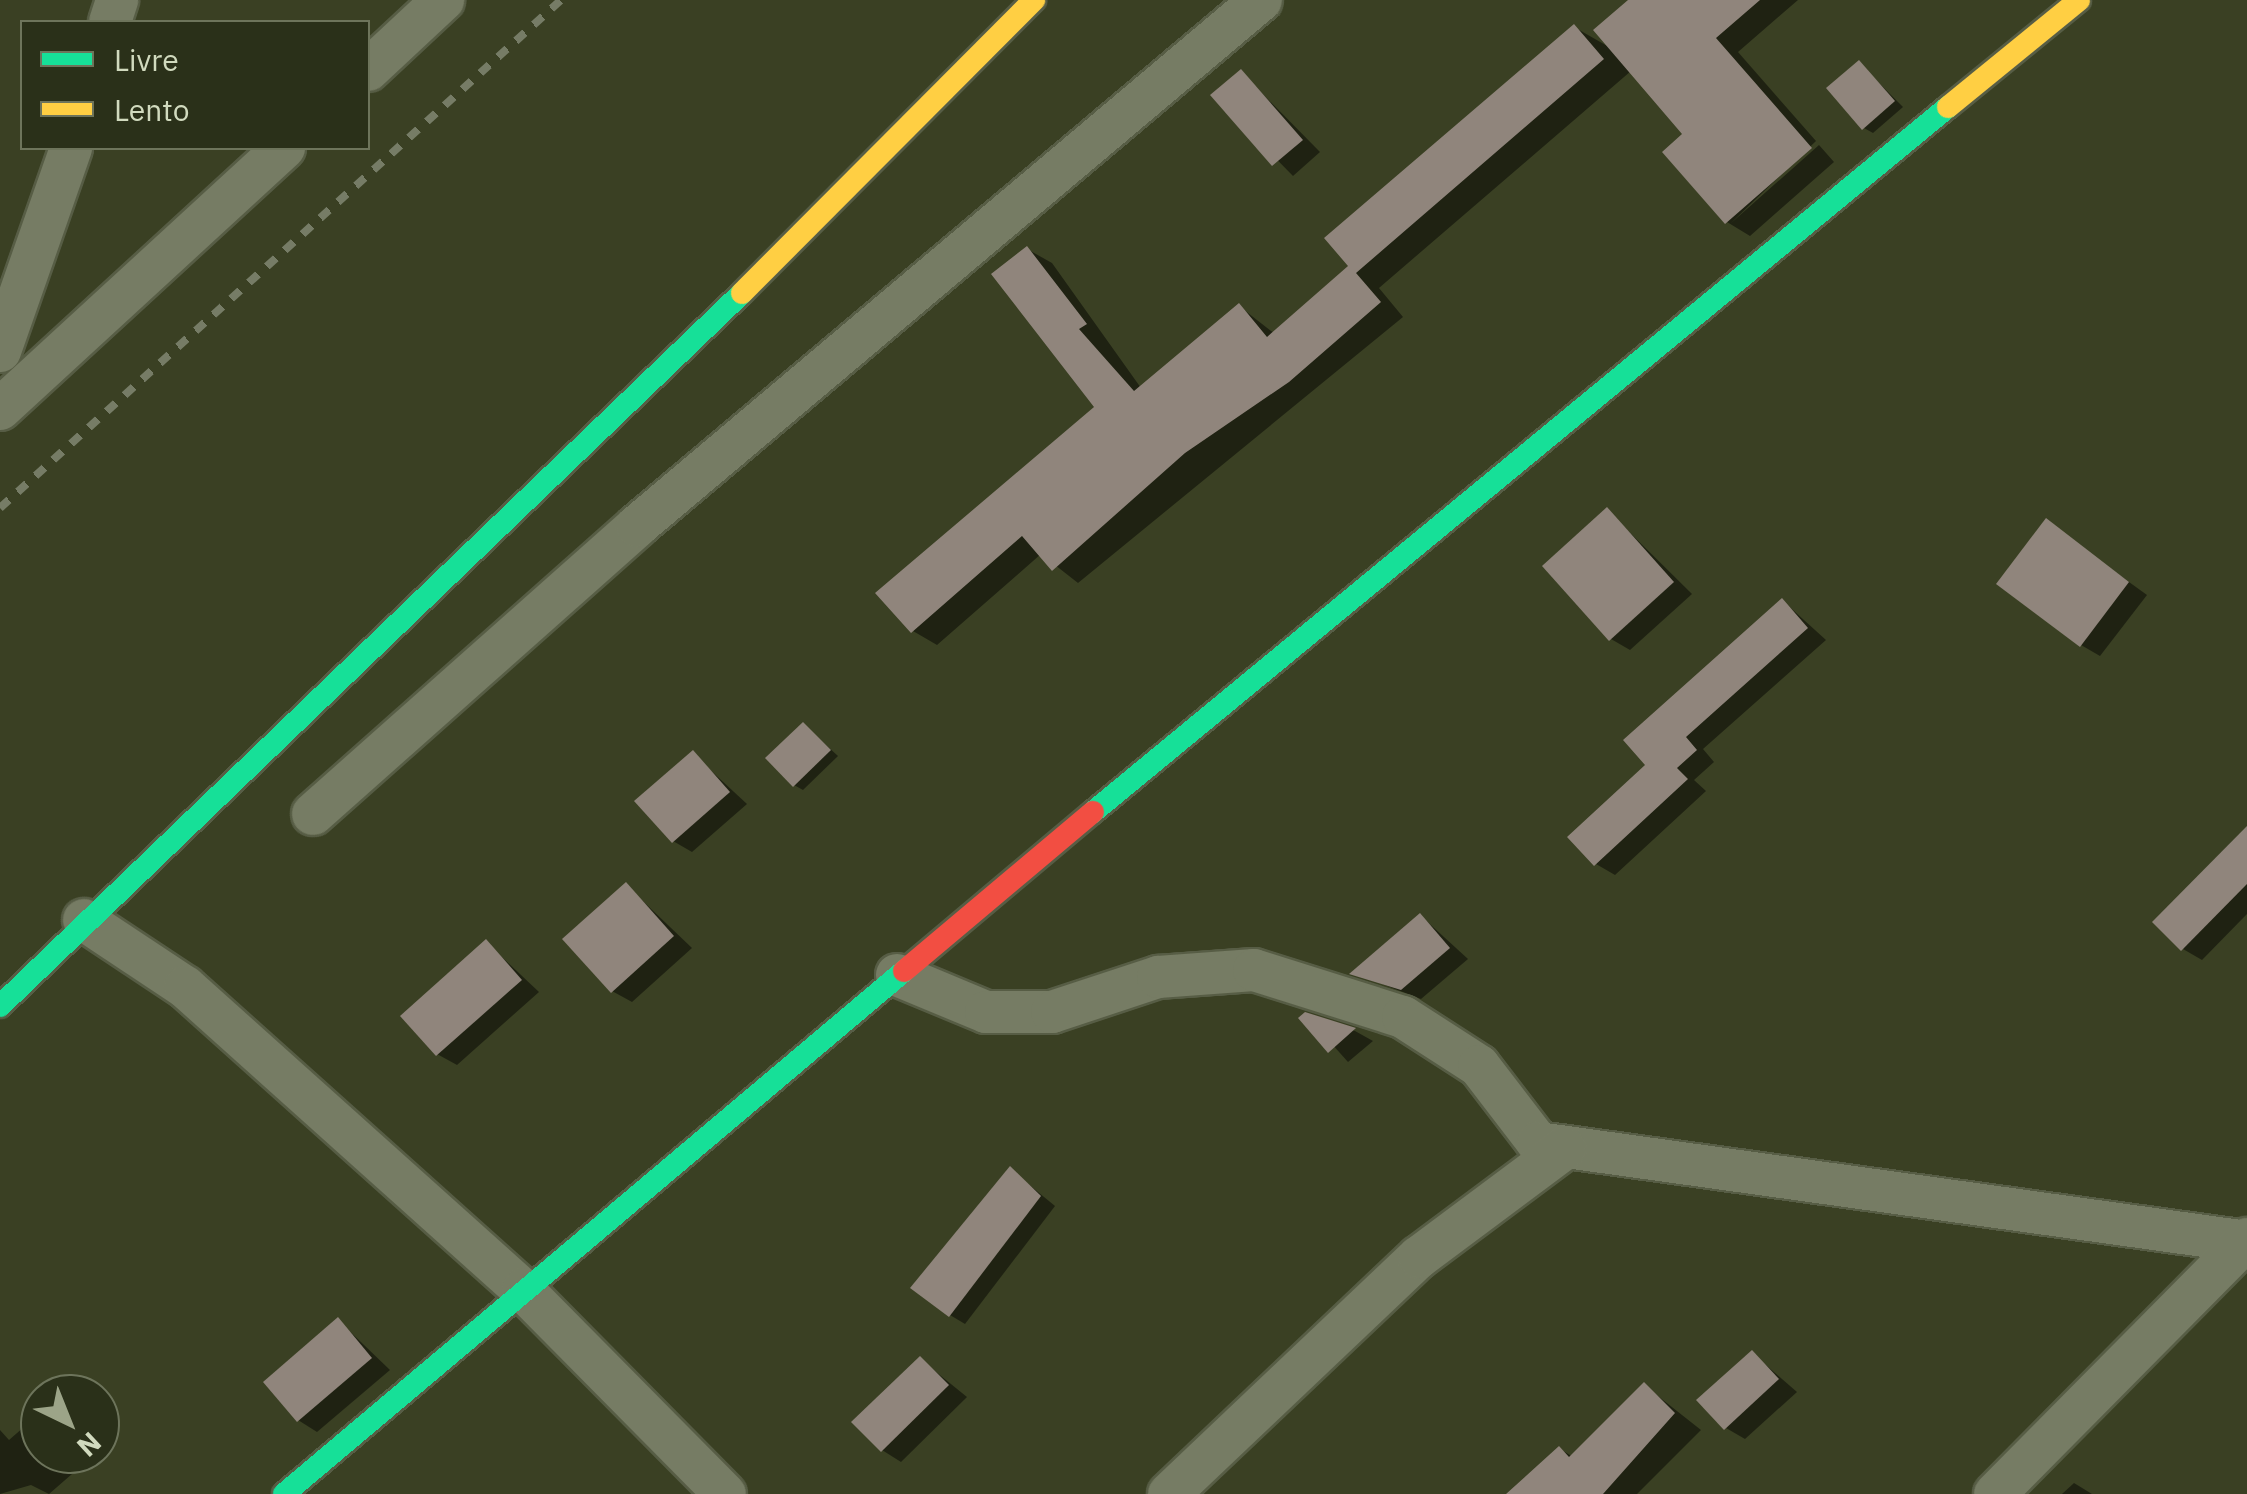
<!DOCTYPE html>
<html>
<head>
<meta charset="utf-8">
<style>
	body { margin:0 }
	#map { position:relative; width:2247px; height:1494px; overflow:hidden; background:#3a4023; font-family:"IBM Plex Sans",sans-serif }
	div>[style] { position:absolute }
	.shadow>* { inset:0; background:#0007 }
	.building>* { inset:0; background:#90857c }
	.roads { filter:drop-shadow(2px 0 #575d45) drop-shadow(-2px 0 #575d45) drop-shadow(0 2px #575d45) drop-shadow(0 -2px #575d45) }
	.street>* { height:42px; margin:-21px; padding:0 21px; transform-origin:21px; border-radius:21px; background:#767c64 }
	.fast>* { height:22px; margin:-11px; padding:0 11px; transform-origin:11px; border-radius:11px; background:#16e098 }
	.slow>* { height:22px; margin:-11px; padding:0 11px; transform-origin:11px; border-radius:11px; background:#ffcf43 }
	.jam>* { height:22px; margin:-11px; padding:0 11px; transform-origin:11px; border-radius:11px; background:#f24e42 }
	.rail>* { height:8px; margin-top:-4px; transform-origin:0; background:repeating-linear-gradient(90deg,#767c66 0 12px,transparent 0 24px) }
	span { translate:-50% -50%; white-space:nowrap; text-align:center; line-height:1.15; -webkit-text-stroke:10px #2a3019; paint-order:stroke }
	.legend { position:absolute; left:20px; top:20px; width:350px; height:130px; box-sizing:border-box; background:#2a3019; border:2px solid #6d745b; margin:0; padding:12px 18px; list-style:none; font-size:30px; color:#d1dabe }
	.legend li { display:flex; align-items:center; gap:20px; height:50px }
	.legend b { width:50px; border:2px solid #6d745b }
	.north { position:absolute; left:20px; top:1374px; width:100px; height:100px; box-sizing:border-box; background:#2a3019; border:2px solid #6d745b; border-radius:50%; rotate:137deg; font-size:28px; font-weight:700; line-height:40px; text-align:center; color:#d1dabe }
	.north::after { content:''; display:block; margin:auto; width:35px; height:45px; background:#9ca488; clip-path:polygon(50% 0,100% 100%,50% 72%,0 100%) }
</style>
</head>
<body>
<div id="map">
	<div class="shadow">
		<div style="clip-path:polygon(1632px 0,1798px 0,1738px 52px,1816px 141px,1730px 224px,1819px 145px,1834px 162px,1750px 236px,1727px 222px,1685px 134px,1631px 71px,1379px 288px,1403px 317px,1078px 583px,1041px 554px,937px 645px,913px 631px,1097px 408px,1027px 249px,1052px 263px,1141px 388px,1239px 306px,1275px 334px,1352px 267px,1574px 27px,1609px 47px)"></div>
		<div style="clip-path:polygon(1859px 63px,1903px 107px,1873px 133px,1864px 128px)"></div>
		<div style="clip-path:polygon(1241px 72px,1320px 152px,1293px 176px,1214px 95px)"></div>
		<div style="clip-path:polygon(1607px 510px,1692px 594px,1630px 650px,1611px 639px)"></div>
		<div style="clip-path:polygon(2046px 522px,2147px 595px,2100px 656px,2081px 645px)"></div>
		<div style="clip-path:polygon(1783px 601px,1826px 640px,1703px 749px,1714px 762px,1694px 780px,1706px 791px,1615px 875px,1596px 864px,1649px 765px)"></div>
		<div style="clip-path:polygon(804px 725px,838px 756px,803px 790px,794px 785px)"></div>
		<div style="clip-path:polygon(693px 754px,747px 804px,692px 852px,673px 841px)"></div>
		<div style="clip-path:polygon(2247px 829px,2247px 914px,2202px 960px,2183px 949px)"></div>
		<div style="clip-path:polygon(626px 885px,692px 948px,632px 1002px,612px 991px)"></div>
		<div style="clip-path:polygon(1421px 916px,1468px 959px,1421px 999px,1354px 973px)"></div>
		<div style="clip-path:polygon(486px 942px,539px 992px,457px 1065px,437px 1054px)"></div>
		<div style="clip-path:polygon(1306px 1015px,1355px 1031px,1373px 1041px,1348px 1062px)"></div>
		<div style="clip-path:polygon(1010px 1169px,1055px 1206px,965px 1324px,950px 1315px)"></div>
		<div style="clip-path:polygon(338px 1320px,390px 1370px,317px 1432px,298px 1420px)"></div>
		<div style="clip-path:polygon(1752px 1353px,1797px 1392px,1745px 1439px,1726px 1428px)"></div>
		<div style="clip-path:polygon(920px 1359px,967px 1397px,901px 1462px,882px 1450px)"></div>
		<div style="clip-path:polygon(1644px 1385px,1701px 1430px,1637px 1494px,1510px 1494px,1560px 1449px,1573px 1457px)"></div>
		<div style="clip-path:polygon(40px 1413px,40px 1454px,95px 1454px,49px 1494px,31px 1485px,0 1494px,0 1430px,9px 1440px)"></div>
		<div style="clip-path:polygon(100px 1417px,116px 1436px,100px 1450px)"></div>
		<div style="clip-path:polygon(2074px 1483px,2092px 1494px,2062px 1494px)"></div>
	</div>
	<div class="building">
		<div style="clip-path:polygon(1628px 0,1760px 0,1716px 38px,1812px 148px,1725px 224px,1662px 152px,1682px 134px,1593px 30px)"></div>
		<div style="clip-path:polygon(1574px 24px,1604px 59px,1356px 273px,1381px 302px,1289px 382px,1185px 453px,1052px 571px,1022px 536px,911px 633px,875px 593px,1094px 407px,991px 274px,1027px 246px,1087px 324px,1079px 329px,1134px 391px,1239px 303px,1267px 337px,1348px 266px,1324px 238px)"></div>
		<div style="clip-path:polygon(1859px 60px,1895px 101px,1862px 130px,1826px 88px)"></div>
		<div style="clip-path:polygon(1241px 69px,1303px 140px,1272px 166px,1210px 95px)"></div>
		<div style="clip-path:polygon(1607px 507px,1674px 582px,1609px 641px,1542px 566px)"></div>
		<div style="clip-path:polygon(2046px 518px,2129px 582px,2080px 647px,1996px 584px)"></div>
		<div style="clip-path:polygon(1782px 598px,1808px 628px,1686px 737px,1697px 750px,1677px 768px,1688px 779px,1594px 866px,1567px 837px,1645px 765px,1623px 740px)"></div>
		<div style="clip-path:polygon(803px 722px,831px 750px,793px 787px,765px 758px)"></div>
		<div style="clip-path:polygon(693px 750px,730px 792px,672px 843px,634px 801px)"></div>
		<div style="clip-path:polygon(2247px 826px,2247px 884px,2181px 951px,2152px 922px)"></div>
		<div style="clip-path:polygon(626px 882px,674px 936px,611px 993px,562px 939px)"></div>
		<div style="clip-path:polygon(1420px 913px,1450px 948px,1401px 990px,1349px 974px)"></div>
		<div style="clip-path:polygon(486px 939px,522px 980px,436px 1056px,400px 1016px)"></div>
		<div style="clip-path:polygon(1305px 1012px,1356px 1028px,1328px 1053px,1298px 1018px)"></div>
		<div style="clip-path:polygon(1010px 1166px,1041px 1196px,949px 1317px,910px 1288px)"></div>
		<div style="clip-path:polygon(338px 1317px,372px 1358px,297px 1422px,263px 1382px)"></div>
		<div style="clip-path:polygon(1752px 1350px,1779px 1379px,1724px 1430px,1696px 1400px)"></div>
		<div style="clip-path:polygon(920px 1356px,949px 1385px,881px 1452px,851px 1422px)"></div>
		<div style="clip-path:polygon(1644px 1382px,1675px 1413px,1603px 1494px,1506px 1494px,1559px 1446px,1569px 1457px)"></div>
	</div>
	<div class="roads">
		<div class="street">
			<div style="left:110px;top:22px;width:23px;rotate:-72deg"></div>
			<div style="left:368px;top:70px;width:103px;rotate:-43deg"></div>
			<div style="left:0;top:351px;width:215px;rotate:-70.7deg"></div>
			<div style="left:0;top:409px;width:386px;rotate:-42.6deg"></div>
			<div style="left:313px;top:814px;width:433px;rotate:-41.6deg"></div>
			<div style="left:637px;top:526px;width:816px;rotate:-40.13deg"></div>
			<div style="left:84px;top:920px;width:121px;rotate:33.6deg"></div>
			<div style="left:185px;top:987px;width:454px;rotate:41.9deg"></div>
			<div style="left:523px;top:1290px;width:287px;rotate:45.3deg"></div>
			<div style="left:897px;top:975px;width:96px;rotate:22.6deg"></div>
			<div style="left:986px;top:1012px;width:66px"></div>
			<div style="left:1052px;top:1012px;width:112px;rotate:-18.3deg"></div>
			<div style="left:1158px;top:977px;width:96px;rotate:-4.2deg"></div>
			<div style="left:1254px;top:970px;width:156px;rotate:17.5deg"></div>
			<div style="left:1403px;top:1017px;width:90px;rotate:32.8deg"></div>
			<div style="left:1479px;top:1066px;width:97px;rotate:52.5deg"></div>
			<div style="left:1538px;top:1143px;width:716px;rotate:7.95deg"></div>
			<div style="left:1169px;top:1494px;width:344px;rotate:-43.5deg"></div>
			<div style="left:1419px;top:1257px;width:182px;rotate:-36.7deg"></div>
			<div style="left:1995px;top:1494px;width:359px;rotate:-45.3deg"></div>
		</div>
		<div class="fast">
			<div style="left:1093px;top:812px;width:1108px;rotate:-39.51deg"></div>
			<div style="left:0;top:1006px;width:1029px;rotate:-43.86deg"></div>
			<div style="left:284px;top:1494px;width:811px;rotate:-40.15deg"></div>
		</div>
		<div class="slow">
			<div style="left:1948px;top:107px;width:169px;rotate:-39.2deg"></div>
			<div style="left:742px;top:293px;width:414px;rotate:-45.1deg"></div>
		</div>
		<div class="jam">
			<div style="left:904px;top:971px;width:247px;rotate:-40.1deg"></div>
		</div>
	</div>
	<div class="rail">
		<div style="left:0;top:508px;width:757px;rotate:-42.16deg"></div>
	</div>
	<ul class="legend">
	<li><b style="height:12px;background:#16e098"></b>Livre</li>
	<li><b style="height:12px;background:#ffcf43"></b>Lento</li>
	</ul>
	<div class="north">N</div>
</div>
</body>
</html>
